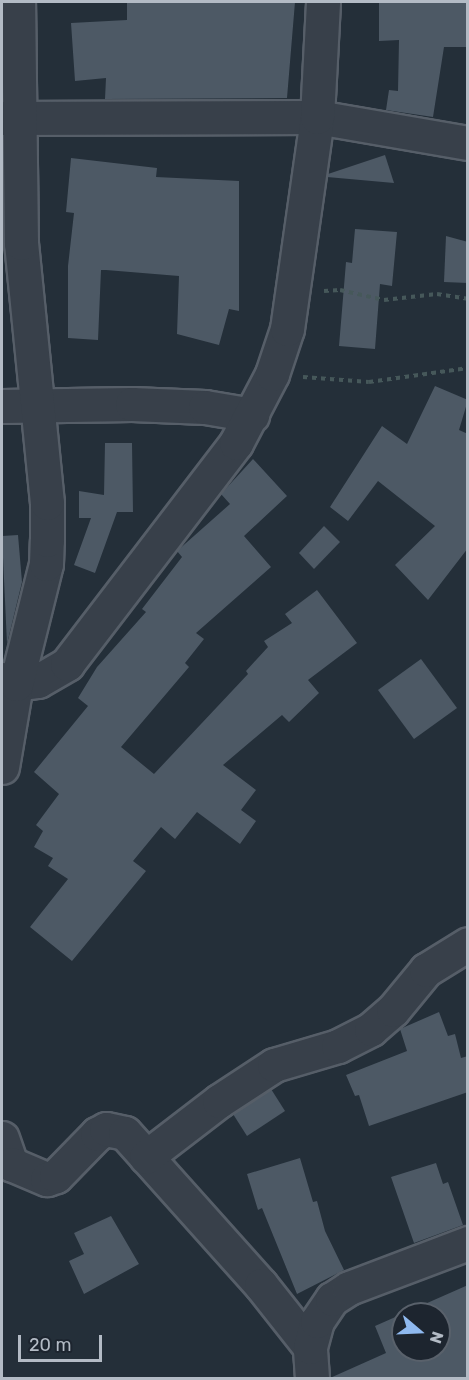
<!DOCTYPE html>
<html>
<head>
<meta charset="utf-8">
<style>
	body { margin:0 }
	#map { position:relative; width:469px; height:1380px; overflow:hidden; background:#242f39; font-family:Rubik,sans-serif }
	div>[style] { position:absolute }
	.building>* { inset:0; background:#4d5965 }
	.path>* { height:4px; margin-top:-2px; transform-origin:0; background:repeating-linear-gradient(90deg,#46585a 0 4.5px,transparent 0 9px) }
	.roads { filter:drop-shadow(2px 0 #565e68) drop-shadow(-2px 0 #565e68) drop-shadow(0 2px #565e68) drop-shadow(0 -2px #565e68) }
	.minor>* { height:33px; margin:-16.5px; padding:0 16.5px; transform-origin:16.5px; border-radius:16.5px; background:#38404a }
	span { translate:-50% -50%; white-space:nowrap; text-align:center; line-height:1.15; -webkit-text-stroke:6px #1d252f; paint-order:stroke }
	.frame { position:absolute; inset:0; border:3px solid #b3bbc5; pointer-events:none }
	.north { position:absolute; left:391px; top:1302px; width:60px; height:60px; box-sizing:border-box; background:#1d252f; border:2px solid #59616b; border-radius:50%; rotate:109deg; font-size:16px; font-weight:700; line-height:24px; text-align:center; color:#b3bbc5 }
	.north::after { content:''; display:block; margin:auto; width:21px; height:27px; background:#8fb9ef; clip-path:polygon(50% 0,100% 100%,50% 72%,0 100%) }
	.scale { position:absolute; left:18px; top:1335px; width:84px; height:27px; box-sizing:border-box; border:3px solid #b3bbc5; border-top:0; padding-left:8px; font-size:18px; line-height:21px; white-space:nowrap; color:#b3bbc5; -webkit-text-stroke:4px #1d252f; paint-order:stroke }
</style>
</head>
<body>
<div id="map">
	<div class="building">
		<div style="clip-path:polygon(127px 2px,295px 2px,287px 98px,105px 99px,106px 78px,75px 81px,71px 23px,127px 20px)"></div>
		<div style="clip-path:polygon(379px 2px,467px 2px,467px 47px,444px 47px,433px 117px,386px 110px,389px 90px,398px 91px,399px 40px,379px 41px)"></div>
		<div style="clip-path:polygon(385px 155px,394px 183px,327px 177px,328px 174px)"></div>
		<div style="clip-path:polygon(71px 158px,157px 168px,156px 177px,239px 181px,239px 311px,229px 309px,219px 345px,177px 334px,179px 276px,106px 270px,101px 270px,98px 340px,68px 338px,68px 266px,74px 213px,66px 212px)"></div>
		<div style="clip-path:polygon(355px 229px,397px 232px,392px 286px,380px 284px,375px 349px,339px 346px,346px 262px,352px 263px)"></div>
		<div style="clip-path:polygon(446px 236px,468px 242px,468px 283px,444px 282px)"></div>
		<div style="clip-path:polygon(435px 386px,468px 400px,459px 430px,468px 434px,468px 548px,428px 600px,395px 565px,435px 526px,378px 481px,348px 521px,330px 507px,382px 426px,407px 444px)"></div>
		<div style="clip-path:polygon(105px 443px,132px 443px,133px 512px,117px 512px,95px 573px,74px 565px,91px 518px,79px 518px,79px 491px,104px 495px)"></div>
		<div style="clip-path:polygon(253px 459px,287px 496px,244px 536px,271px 567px,196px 633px,204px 639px,185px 663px,189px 667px,121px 747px,154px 774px,248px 674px,246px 671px,268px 647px,264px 641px,292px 623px,285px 614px,317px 590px,357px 643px,308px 680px,319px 693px,289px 722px,282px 715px,223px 765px,256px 790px,241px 810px,256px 821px,240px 844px,197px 812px,175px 839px,161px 827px,133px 861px,146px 871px,72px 961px,30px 927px,68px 879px,48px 866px,53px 858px,34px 847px,43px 831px,36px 825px,59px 794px,34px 772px,88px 706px,78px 698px,97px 667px,146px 612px,142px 609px,182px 557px,177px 551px,230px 504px,221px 494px)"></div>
		<div style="clip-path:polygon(324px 526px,340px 542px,314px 569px,299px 553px)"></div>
		<div style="clip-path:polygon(18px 535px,22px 582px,7px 644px,2px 536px)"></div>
		<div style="clip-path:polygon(421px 659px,457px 708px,414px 739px,378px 690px)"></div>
		<div style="clip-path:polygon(439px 1012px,448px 1036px,455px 1034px,461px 1058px,468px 1056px,468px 1092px,369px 1126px,359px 1095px,355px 1096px,346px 1075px,407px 1051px,400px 1029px)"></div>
		<div style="clip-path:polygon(271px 1089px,285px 1111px,247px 1136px,233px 1114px)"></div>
		<div style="clip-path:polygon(300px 1158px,313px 1202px,317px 1201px,325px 1231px,344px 1270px,297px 1294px,262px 1208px,258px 1210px,247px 1174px)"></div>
		<div style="clip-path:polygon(436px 1163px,443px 1184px,448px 1182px,463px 1225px,414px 1243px,391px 1177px)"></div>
		<div style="clip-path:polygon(111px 1216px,139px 1264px,84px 1294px,69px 1261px,84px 1254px,74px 1233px)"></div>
		<div style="clip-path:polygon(evenodd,468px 1285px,468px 1378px,330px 1378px,386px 1353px,375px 1326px,468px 1285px,403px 1314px,439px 1314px,439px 1350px,403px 1350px,403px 1314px)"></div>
	</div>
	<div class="path">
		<div style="left:324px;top:291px;width:16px;rotate:-4deg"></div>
		<div style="left:340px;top:290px;width:45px;rotate:12.8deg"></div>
		<div style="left:384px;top:300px;width:53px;rotate:-6.5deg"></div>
		<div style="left:437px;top:294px;width:31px;rotate:9deg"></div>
		<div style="left:303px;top:377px;width:66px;rotate:4.3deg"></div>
		<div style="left:369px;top:382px;width:100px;rotate:-8deg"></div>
	</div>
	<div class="roads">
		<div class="minor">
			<div style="left:2px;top:118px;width:315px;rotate:-0.2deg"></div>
			<div style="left:317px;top:117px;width:153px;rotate:9.8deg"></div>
			<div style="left:2px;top:406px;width:130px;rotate:-0.9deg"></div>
			<div style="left:132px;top:404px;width:73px;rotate:2.4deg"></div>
			<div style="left:205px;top:407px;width:48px;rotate:9.7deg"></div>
			<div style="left:2px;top:679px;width:15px;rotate:20deg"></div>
			<div style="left:16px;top:684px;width:22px;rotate:-8deg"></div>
			<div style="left:38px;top:681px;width:34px;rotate:-30deg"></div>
			<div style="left:67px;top:664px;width:278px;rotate:-52.6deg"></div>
			<div style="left:236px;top:443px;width:78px;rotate:-62.4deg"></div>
			<div style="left:272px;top:374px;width:47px;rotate:-71.6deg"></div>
			<div style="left:287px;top:329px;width:214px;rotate:-81.9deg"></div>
			<div style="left:317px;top:117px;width:115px;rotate:-87deg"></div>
			<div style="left:2px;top:767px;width:84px;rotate:-80.4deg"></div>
			<div style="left:16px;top:684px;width:124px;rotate:-76deg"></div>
			<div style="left:46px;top:564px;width:24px;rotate:-88deg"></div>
			<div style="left:47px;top:540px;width:37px;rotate:-90deg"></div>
			<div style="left:47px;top:503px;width:261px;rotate:-95.7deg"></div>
			<div style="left:21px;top:243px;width:241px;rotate:-90.7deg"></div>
			<div style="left:2px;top:1138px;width:28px;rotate:71deg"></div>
			<div style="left:11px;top:1164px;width:39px;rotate:23deg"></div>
			<div style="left:47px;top:1179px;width:9px;rotate:-18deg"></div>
			<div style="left:56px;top:1176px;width:59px;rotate:-45.7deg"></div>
			<div style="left:97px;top:1134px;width:10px;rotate:-29deg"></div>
			<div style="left:106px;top:1129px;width:19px;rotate:12deg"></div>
			<div style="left:125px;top:1133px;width:204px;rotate:48.2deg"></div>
			<div style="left:261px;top:1285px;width:79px;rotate:51.7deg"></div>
			<div style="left:146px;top:1157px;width:92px;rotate:-37.5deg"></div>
			<div style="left:219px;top:1101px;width:66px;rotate:-33.2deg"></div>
			<div style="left:274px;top:1065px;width:67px;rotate:-16.5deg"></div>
			<div style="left:338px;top:1046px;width:37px;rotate:-27deg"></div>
			<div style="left:371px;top:1029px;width:29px;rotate:-41deg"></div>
			<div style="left:393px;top:1010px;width:52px;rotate:-50.5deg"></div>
			<div style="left:426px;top:970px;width:49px;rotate:-31.8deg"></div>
			<div style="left:312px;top:1378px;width:31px;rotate:-94deg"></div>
			<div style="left:310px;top:1347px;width:27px;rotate:-75deg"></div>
			<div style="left:317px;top:1321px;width:27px;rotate:-56deg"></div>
			<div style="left:332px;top:1299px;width:20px;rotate:-33deg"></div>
			<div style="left:349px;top:1288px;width:127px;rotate:-20.7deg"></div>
		</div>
	</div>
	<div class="frame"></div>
	<div class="north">N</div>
	<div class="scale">20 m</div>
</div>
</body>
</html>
